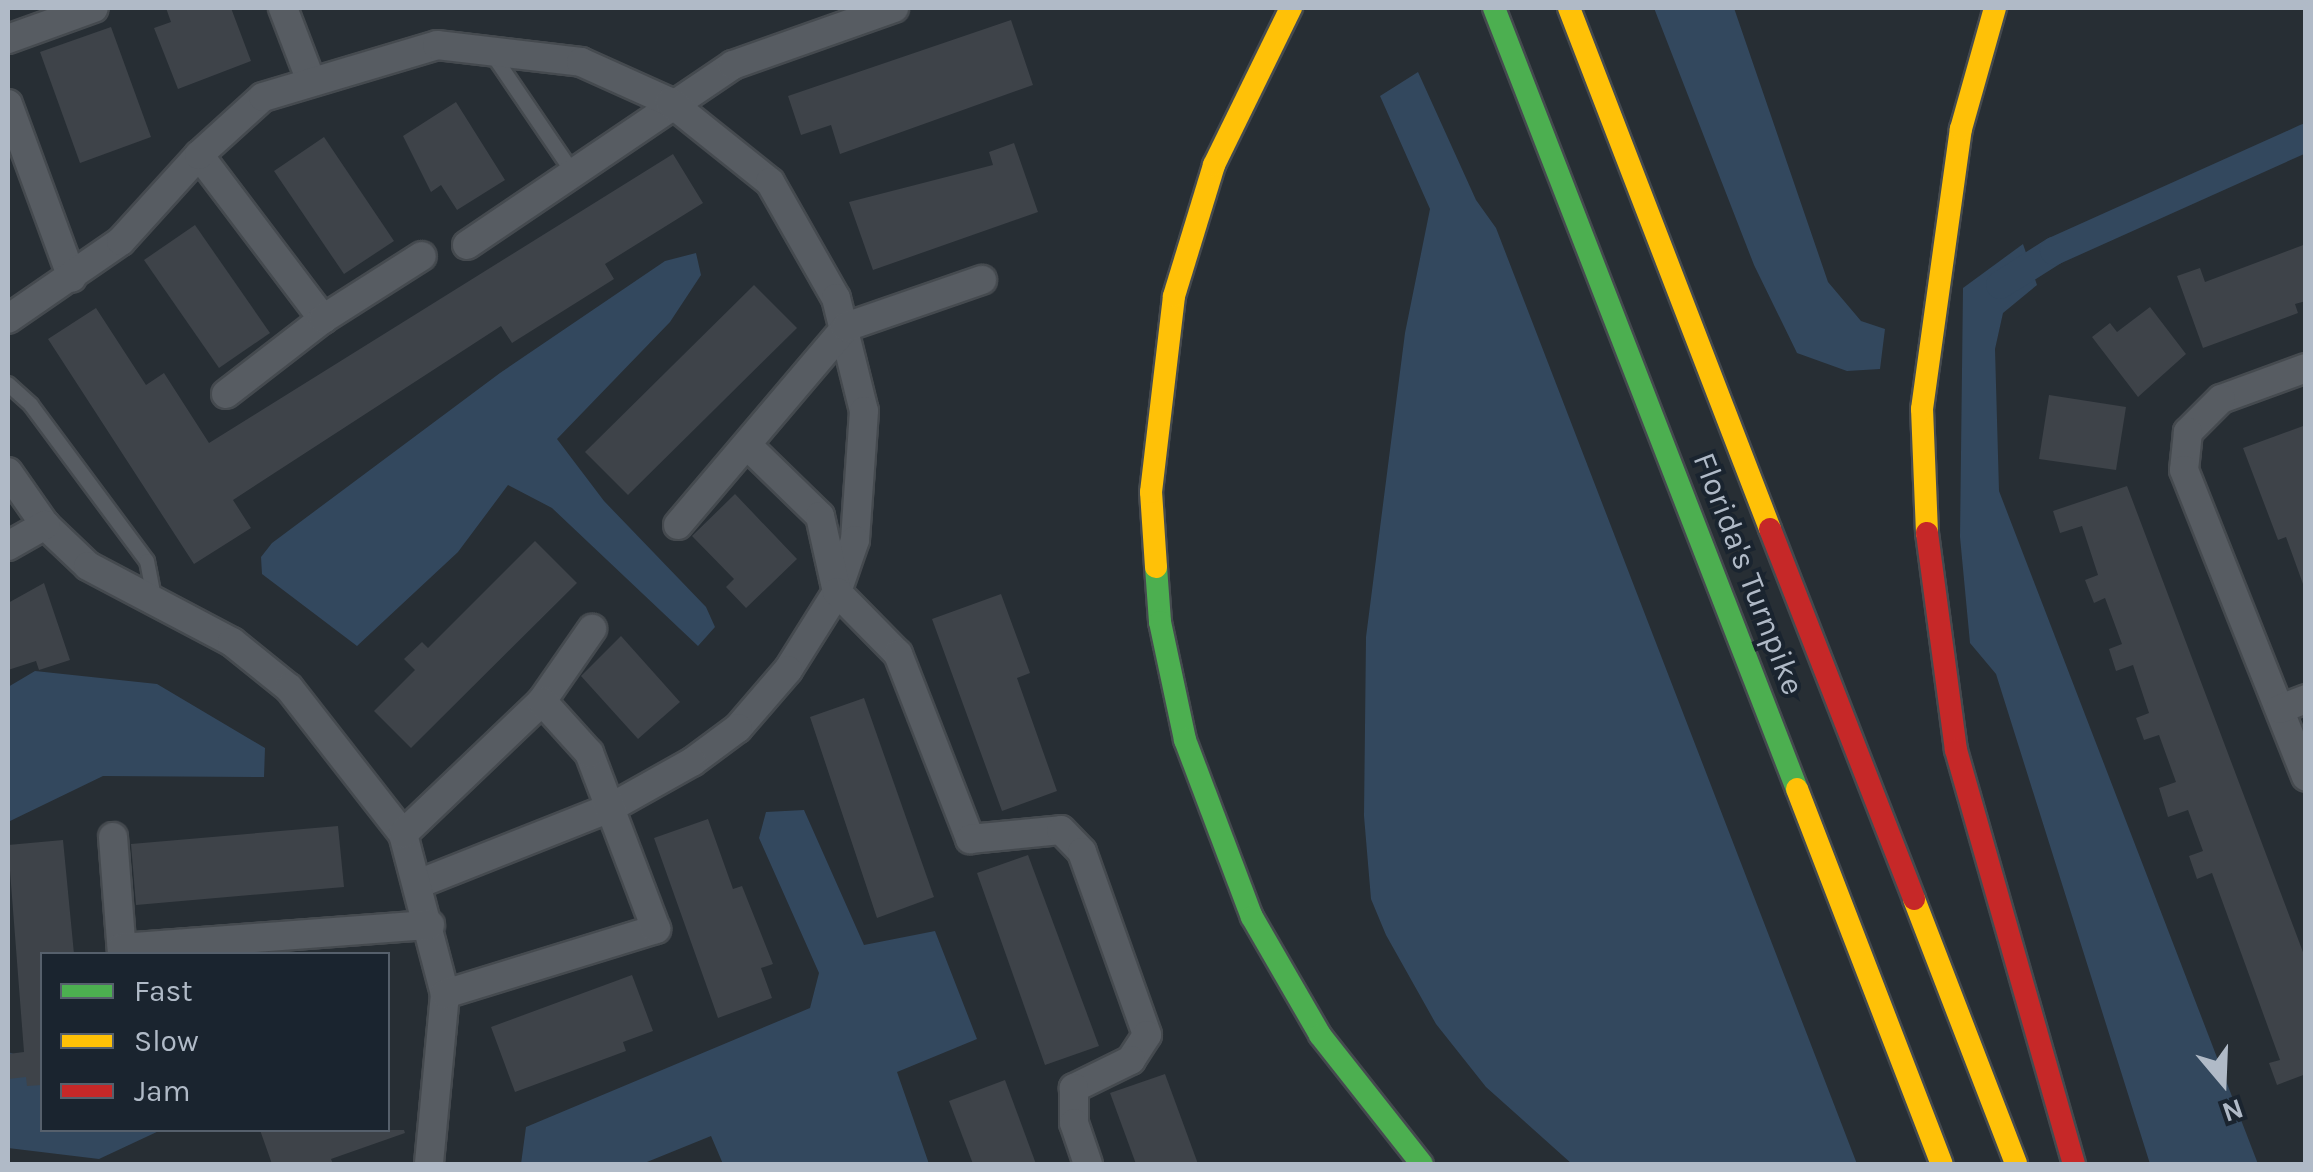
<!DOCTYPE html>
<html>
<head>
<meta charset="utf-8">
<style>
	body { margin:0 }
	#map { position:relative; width:2313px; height:1172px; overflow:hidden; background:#272e34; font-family:Karla,sans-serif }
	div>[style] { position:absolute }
	.water>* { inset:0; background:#33485e }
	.canal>* { height:28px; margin:-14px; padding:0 14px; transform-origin:14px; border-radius:14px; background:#33485e }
	.building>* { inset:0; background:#3e4349 }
	.roads { filter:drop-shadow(2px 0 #454a4f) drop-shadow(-2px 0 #454a4f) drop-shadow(0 2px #454a4f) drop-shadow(0 -2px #454a4f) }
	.lane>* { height:14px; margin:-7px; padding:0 7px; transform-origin:7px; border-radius:7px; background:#575c62 }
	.street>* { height:28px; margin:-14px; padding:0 14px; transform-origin:14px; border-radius:14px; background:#575c62 }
	.fast>* { height:22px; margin:-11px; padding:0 11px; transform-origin:11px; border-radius:11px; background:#4caf50 }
	.slow>* { height:22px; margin:-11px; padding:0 11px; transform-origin:11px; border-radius:11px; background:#ffc107 }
	.jam>* { height:22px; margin:-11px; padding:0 11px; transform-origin:11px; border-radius:11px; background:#c62828 }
	span { translate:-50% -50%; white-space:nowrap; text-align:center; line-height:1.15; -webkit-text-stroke:8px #1a242f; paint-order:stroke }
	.street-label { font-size:32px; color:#b0bac7 }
	.frame { position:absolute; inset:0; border:10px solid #b0bac7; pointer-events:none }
	.legend { position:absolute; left:40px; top:952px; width:350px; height:180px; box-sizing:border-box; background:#1a242f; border:2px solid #56606c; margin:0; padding:12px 18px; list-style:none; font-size:30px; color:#b0bac7 }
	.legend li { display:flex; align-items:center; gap:20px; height:50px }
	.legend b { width:50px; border:2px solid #56606c }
	.north { position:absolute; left:2173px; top:1032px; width:100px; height:100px; -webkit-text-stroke:8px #1a242f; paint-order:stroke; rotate:161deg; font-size:28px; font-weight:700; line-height:40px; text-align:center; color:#b0bac7 }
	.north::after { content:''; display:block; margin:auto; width:35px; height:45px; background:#b0bac7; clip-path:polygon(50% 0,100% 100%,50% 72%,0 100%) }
</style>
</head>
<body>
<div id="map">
	<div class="water">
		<div style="clip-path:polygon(1654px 8px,1734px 8px,1828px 282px,1861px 321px,1885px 329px,1880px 369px,1847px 371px,1797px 353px,1754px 265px)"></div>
		<div style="clip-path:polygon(1418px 72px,1476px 200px,1496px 228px,1857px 1164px,1572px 1164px,1486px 1087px,1436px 1024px,1386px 935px,1371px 899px,1364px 816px,1366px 637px,1405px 333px,1430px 209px,1380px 96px)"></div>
		<div style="clip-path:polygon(2023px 244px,2037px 285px,2003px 313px,1995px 349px,1999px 491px,2258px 1164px,2150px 1164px,1996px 674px,1970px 643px,1960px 537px,1963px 288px)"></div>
		<div style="clip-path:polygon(696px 253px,701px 275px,670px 322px,557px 439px,604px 501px,706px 607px,715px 627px,698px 646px,552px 508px,508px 485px,458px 552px,357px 646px,262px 574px,261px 557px,272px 543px,500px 373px,665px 261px)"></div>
		<div style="clip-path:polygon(35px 671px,157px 684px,265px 748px,264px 777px,103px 776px,8px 822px,8px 687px)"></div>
		<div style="clip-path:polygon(804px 810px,864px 945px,935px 931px,977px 1039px,897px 1072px,929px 1164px,723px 1164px,711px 1136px,642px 1164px,521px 1164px,526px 1127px,810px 1008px,819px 973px,759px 838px,766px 812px)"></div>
		<div style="clip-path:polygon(8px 1052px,42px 1064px,42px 1130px,161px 1130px,99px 1159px,8px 1148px)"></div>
	</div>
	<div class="canal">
		<div style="left:2000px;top:285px;width:64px;rotate:-32.2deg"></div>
		<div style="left:2054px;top:251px;width:276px;rotate:-24.2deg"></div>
	</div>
	<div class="building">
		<div style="clip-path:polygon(166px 8px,231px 8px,251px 61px,178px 89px,154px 28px,171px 22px)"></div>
		<div style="clip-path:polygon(1011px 20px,1033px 85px,840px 154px,831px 125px,801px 135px,788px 96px)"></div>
		<div style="clip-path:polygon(111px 27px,151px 137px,80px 163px,40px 52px)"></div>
		<div style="clip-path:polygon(456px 102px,505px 180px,457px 210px,441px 185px,431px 192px,403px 136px)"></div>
		<div style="clip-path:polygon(324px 137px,394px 241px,344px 274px,274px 171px)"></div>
		<div style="clip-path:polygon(1014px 143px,1038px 212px,873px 270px,849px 202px,993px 165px,989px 152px)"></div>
		<div style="clip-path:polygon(673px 154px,703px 203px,605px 264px,614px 279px,512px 343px,501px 326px,233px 500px,251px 528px,194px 564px,48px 339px,96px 308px,146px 385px,164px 373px,209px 443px)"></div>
		<div style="clip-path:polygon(195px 225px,270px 333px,219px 368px,144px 260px)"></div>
		<div style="clip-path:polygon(2306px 244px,2306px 301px,2295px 304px,2298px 313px,2203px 348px,2177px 276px,2200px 268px,2205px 282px)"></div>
		<div style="clip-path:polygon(754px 285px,797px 328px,628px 495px,585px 452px)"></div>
		<div style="clip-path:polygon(2150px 307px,2186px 354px,2138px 397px,2092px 337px,2110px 323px,2117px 332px)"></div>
		<div style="clip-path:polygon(2049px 395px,2126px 407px,2116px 470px,2039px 459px)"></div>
		<div style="clip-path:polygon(2306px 425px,2306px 583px,2303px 584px,2286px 537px,2278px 540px,2243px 448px)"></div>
		<div style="clip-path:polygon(2127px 486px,2306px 960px,2306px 1074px,2277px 1085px,2269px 1063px,2280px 1060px,2212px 873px,2197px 879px,2189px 856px,2203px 851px,2188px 810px,2168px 817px,2159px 788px,2176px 782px,2159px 735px,2144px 740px,2136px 718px,2149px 713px,2133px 665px,2116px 671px,2109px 649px,2122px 644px,2105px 598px,2094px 603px,2085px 580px,2098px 575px,2082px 526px,2060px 533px,2053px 511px)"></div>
		<div style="clip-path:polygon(735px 494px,797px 559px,746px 608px,726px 587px,734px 579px,692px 536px)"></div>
		<div style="clip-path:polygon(535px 541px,577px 583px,411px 748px,374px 711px,415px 670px,404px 659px,422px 642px,428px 648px)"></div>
		<div style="clip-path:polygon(44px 583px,70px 660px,39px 670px,36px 661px,8px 670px,8px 603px)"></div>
		<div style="clip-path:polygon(1001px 594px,1030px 673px,1017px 678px,1057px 791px,1002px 811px,932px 619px)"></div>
		<div style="clip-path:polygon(621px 636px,680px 702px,638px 739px,581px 676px)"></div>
		<div style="clip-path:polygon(864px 698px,934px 897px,877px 918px,810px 717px)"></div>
		<div style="clip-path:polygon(708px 819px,733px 889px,742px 886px,773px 964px,761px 968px,772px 998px,718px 1018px,654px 838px)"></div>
		<div style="clip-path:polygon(338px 826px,344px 887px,136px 905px,131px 844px)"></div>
		<div style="clip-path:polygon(63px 840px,74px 954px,42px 954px,42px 1085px,27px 1086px,26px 1077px,8px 1079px,8px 1054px,24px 1052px,8px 845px)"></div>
		<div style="clip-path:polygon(1028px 855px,1099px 1046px,1045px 1065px,977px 873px)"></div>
		<div style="clip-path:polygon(632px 975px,653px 1031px,623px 1042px,626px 1051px,515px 1092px,491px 1027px)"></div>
		<div style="clip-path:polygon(1165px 1074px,1198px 1164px,1136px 1164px,1110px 1093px)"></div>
		<div style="clip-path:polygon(1005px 1080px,1036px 1164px,973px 1164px,949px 1101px)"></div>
		<div style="clip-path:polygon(260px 1130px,404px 1130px,405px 1133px,331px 1159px,333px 1164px,272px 1164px)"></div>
	</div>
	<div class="roads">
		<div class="lane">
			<div style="left:491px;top:52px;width:144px;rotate:55.8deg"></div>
			<div style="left:8px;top:384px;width:31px;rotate:42deg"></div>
			<div style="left:31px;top:405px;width:194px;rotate:53.4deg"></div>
			<div style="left:147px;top:561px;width:42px;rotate:79deg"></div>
		</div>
		<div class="street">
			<div style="left:283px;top:8px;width:78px;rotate:69deg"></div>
			<div style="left:8px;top:39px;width:91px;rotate:-19.8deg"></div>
			<div style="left:8px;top:104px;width:185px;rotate:69.8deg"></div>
			<div style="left:199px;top:155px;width:206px;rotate:52.9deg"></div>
			<div style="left:467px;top:245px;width:321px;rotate:-34.1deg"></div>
			<div style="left:733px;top:65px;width:171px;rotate:-19.5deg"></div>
			<div style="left:8px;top:319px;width:137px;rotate:-34.6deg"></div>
			<div style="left:121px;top:241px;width:116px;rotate:-47.8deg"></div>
			<div style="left:199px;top:155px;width:86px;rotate:-42.2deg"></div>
			<div style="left:263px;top:97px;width:182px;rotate:-16.6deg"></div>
			<div style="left:437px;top:45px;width:145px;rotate:6.7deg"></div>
			<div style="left:581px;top:62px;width:98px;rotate:24.2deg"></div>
			<div style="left:670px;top:102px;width:128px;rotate:38.7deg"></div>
			<div style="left:770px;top:182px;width:133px;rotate:60.4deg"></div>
			<div style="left:836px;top:298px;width:116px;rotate:76.1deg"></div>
			<div style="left:864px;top:411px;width:129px;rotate:94deg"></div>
			<div style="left:855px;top:540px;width:55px;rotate:109.1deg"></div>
			<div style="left:837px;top:592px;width:92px;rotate:122.1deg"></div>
			<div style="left:788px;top:670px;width:77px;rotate:130.8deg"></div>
			<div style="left:738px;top:728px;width:57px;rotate:143.5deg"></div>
			<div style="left:692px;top:762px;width:94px;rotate:150.7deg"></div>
			<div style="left:610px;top:808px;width:206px;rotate:158.4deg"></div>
			<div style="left:2306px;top:368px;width:90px;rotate:160deg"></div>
			<div style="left:2221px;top:399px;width:47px;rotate:135deg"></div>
			<div style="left:2188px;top:432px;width:38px;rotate:96deg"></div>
			<div style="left:2184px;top:470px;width:330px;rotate:68.3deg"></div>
			<div style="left:226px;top:394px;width:123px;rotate:-37.7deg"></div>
			<div style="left:323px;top:319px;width:117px;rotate:-32.5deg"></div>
			<div style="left:749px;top:447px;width:99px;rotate:44.2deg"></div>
			<div style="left:820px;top:516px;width:78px;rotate:77.4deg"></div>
			<div style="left:837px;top:592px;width:87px;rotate:45.5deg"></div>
			<div style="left:898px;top:654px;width:199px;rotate:68.7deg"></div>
			<div style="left:970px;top:839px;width:91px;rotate:-5.6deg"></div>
			<div style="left:1061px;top:830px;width:30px;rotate:46deg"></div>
			<div style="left:1082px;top:852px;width:194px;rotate:70.4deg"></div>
			<div style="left:1147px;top:1035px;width:30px;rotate:123deg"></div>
			<div style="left:1131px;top:1060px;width:64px;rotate:153.8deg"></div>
			<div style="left:1074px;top:1088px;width:35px;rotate:90deg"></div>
			<div style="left:1074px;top:1123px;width:43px;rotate:71.1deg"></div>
			<div style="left:8px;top:472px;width:65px;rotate:55.1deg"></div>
			<div style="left:45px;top:525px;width:59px;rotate:43.6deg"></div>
			<div style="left:88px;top:566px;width:163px;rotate:27.8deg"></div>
			<div style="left:232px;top:642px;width:73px;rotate:38.9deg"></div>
			<div style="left:289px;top:688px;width:185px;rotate:52deg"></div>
			<div style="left:403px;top:834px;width:165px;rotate:75.3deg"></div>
			<div style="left:445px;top:994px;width:171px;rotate:95.4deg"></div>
			<div style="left:678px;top:525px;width:260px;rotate:-49.7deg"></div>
			<div style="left:846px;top:327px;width:144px;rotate:-19.1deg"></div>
			<div style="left:8px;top:546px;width:43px;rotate:-29.6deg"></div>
			<div style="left:2280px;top:709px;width:28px;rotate:-21deg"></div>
			<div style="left:403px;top:834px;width:192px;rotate:-43.7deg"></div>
			<div style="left:542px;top:701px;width:88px;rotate:-55.2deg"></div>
			<div style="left:113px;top:837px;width:117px;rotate:85.6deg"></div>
			<div style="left:122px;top:948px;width:309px;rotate:-4.3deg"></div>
			<div style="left:445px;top:994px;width:221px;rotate:-17.1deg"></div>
			<div style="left:656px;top:929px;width:188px;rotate:-110.8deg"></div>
			<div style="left:589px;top:753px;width:70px;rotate:-132.1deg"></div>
		</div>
		<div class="fast">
			<div style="left:1494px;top:8px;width:838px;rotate:68.8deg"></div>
			<div style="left:1156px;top:567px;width:55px;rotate:85.8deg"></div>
			<div style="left:1160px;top:622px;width:121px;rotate:78deg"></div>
			<div style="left:1185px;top:740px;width:189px;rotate:69.3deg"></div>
			<div style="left:1252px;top:917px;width:136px;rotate:60deg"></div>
			<div style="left:1320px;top:1035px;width:164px;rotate:51.7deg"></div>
		</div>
		<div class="slow">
			<div style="left:1569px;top:8px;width:558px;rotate:68.9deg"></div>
			<div style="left:1927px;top:533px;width:124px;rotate:-92.3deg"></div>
			<div style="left:1922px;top:409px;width:283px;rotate:-82.1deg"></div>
			<div style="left:1961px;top:129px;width:126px;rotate:-74.3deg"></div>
			<div style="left:1156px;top:567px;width:75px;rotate:-93.8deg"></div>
			<div style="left:1151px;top:492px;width:197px;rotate:-83.3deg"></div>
			<div style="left:1174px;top:296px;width:137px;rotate:-73deg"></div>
			<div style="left:1214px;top:165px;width:175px;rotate:-63.9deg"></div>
			<div style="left:1797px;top:789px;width:402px;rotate:68.9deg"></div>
			<div style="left:1914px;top:899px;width:284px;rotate:68.9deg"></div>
		</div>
		<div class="jam">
			<div style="left:1770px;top:529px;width:397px;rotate:68.7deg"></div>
			<div style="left:1927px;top:533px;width:219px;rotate:82.4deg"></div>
			<div style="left:1956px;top:750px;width:430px;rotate:74.1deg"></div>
		</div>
	</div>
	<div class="street-label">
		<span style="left:1748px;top:574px;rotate:69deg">Florida's Turnpike</span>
	</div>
	<div class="frame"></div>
	<ul class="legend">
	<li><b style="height:12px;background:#4caf50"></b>Fast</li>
	<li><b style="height:12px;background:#ffc107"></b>Slow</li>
	<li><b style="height:12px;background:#c62828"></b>Jam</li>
	</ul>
	<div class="north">N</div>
</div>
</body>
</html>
